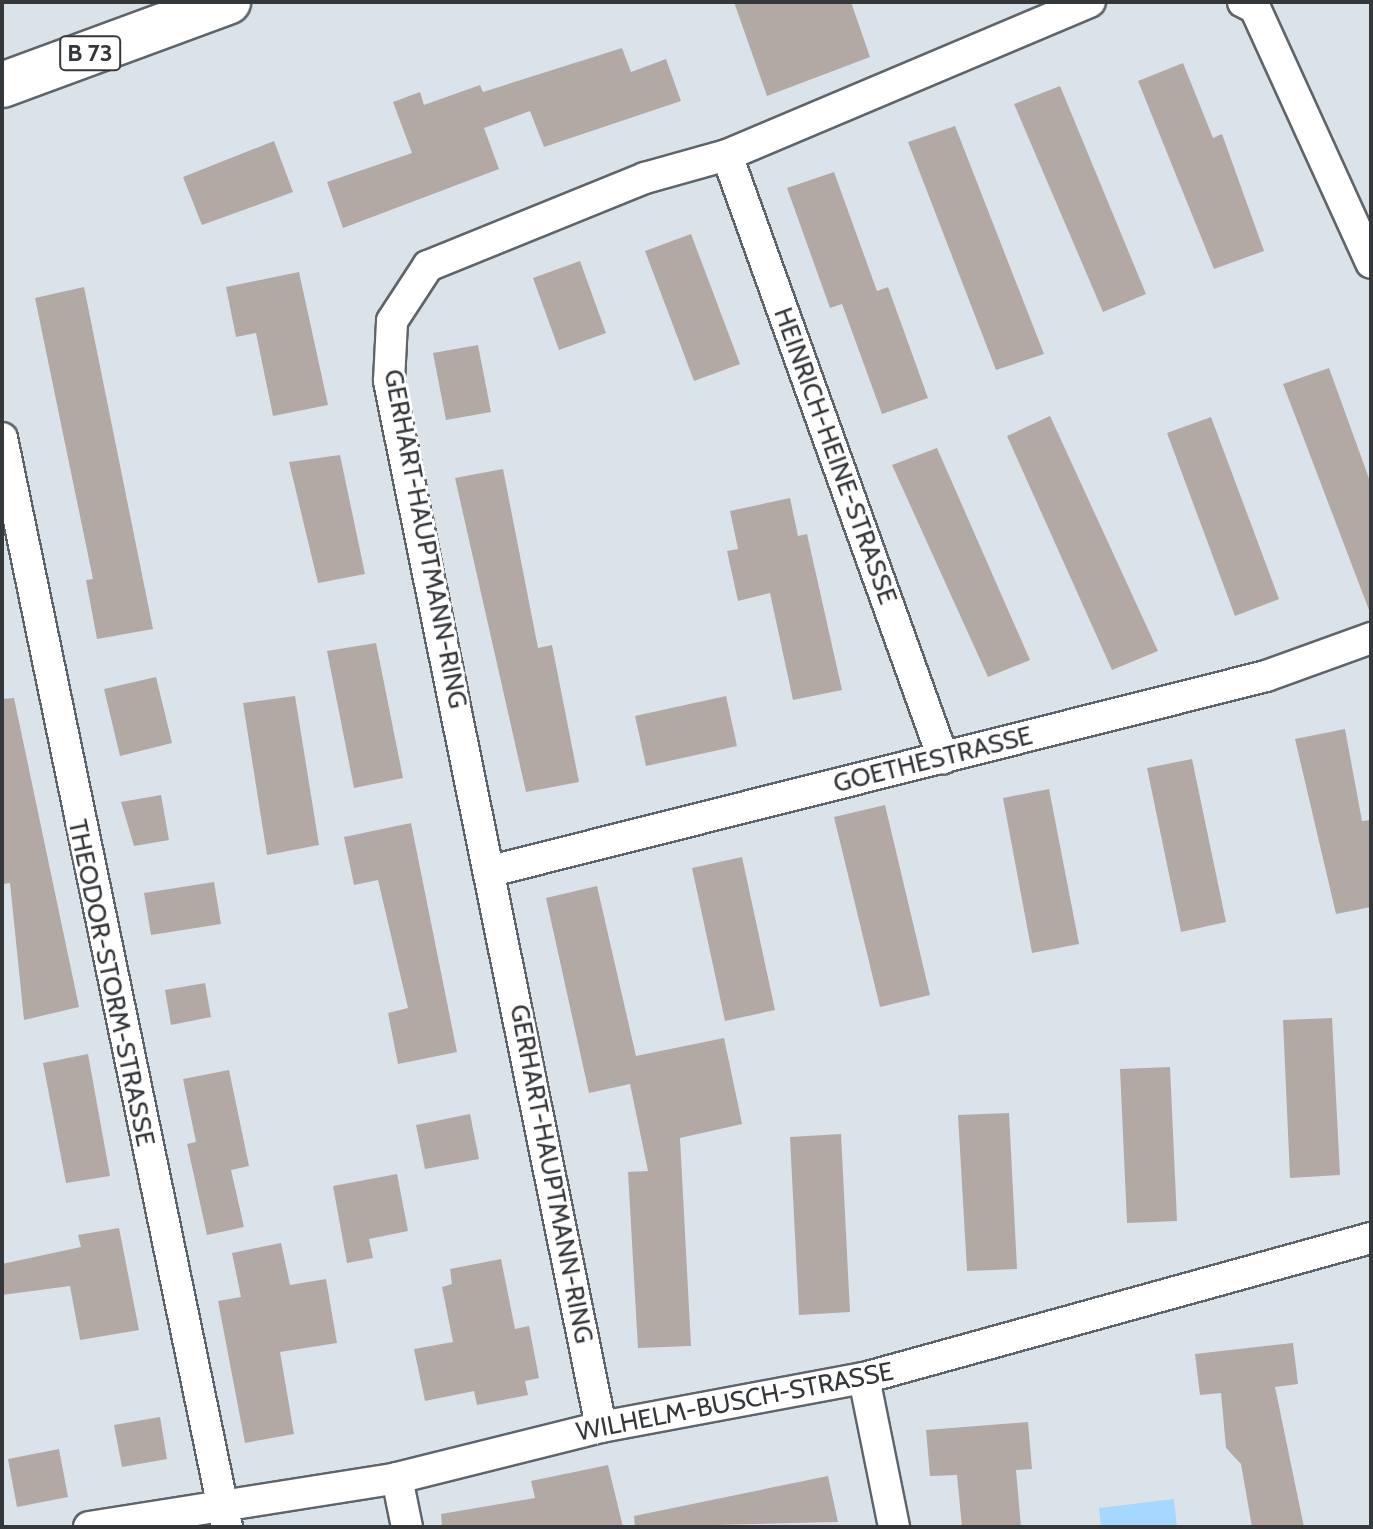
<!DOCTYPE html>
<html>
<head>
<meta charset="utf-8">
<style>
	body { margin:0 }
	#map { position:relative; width:1373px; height:1529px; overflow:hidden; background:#dbe3ea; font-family:Cabin,sans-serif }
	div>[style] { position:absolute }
	.green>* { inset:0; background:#a6d7fc }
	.building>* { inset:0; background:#b2a9a4 }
	.roads { filter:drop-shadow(2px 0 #5e656a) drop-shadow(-2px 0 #5e656a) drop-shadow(0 2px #5e656a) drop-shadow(0 -2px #5e656a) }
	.minor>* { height:30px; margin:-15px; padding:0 15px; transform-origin:15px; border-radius:15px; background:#fff }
	.primary>* { height:44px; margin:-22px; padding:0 22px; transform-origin:22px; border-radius:22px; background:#fff }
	span { translate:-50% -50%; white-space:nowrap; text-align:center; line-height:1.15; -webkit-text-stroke:6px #fff; paint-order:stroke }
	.shield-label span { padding:2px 6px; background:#fff; border:2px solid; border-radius:6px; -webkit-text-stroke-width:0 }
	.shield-label { font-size:24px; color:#35383b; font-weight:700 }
	.street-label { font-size:26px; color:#35383b }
	.frame { position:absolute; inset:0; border:4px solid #35383b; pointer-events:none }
</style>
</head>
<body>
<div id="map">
	<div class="green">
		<div style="clip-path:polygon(1174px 1499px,1177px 1527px,1101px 1527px,1099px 1508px)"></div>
	</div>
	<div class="building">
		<div style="clip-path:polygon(734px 2px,851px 2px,870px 57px,767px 96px)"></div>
		<div style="clip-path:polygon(622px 48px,631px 72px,666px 59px,681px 101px,544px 147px,530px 111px,484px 128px,499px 169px,343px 228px,327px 182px,412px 153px,393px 102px,420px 92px,424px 105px,480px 85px,483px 92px)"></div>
		<div style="clip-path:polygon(1183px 63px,1213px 138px,1222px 134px,1264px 251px,1214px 269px,1138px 81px)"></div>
		<div style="clip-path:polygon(1060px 86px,1146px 294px,1103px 312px,1014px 104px)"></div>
		<div style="clip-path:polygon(955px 126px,1044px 354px,996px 370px,908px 142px)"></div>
		<div style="clip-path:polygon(274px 141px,293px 192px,202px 225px,183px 177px)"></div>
		<div style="clip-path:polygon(834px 172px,877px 291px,888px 287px,928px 398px,882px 414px,842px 304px,830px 308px,787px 188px)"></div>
		<div style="clip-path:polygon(691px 234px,740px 364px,694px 381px,645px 251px)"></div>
		<div style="clip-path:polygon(580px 261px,606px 333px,559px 350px,533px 278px)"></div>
		<div style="clip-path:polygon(299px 272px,328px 405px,273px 416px,256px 333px,236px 337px,226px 287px)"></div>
		<div style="clip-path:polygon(84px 287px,153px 629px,97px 639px,86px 580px,93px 579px,35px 298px)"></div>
		<div style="clip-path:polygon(478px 345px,491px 412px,446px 420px,433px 353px)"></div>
		<div style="clip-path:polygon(1329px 368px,1371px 484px,1369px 610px,1283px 384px)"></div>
		<div style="clip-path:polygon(1050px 416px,1158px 651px,1112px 670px,1007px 436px)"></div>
		<div style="clip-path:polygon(1211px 417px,1279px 599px,1235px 616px,1167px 433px)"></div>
		<div style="clip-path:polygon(937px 448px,1030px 660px,988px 677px,892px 465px)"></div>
		<div style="clip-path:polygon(340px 455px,365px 574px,318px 583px,289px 462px)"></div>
		<div style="clip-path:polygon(503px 469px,538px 648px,552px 645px,579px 782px,526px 792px,455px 478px)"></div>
		<div style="clip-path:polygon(790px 498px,798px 536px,807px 534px,842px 690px,793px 700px,770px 593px,738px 601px,727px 551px,738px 549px,730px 511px)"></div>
		<div style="clip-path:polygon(376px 643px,403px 778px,354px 788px,327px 651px)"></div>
		<div style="clip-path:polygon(156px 677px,172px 743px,120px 756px,104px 689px)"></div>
		<div style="clip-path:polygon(295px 696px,319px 845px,267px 855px,243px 703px)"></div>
		<div style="clip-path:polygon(726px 696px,737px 746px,646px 766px,635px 716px)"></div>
		<div style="clip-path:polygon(14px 698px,79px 1007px,24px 1020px,10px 883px,2px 884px,2px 699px)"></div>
		<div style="clip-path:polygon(1345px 729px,1362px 821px,1371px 820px,1371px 907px,1336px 914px,1295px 739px)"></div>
		<div style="clip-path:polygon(1192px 759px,1226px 922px,1181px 932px,1147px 768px)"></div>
		<div style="clip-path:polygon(1049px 789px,1079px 944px,1032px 953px,1003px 798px)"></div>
		<div style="clip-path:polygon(161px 795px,169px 840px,134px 846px,121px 802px)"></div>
		<div style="clip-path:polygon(885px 805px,930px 995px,880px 1007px,834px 817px)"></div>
		<div style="clip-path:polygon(411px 823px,457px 1052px,398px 1064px,388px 1013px,408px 1008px,378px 880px,354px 885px,344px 837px)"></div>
		<div style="clip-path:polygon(742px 857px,775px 1010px,725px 1021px,692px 868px)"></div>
		<div style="clip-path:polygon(214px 882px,221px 924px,151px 935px,144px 893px)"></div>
		<div style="clip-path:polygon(597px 886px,636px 1056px,724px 1038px,739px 1109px,742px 1124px,680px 1138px,691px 1346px,638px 1348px,628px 1172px,648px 1171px,630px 1084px,589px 1093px,546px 898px)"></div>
		<div style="clip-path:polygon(205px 983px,211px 1017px,171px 1025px,165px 990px)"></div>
		<div style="clip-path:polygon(1332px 1018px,1340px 1175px,1290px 1178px,1283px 1020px)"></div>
		<div style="clip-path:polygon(88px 1054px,110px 1176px,66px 1183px,43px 1063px)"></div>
		<div style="clip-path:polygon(1170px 1067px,1177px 1221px,1127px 1223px,1120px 1069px)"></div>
		<div style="clip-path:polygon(229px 1070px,249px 1166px,231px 1170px,244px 1227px,207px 1235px,187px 1144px,196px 1142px,183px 1079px)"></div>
		<div style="clip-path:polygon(1009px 1113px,1017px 1269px,967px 1271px,958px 1115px)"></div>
		<div style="clip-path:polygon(470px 1114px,479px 1159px,425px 1169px,416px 1125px)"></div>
		<div style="clip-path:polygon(841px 1134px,850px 1312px,799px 1315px,790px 1137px)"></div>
		<div style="clip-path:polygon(397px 1174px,408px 1231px,369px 1239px,373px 1258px,347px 1263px,333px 1186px)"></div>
		<div style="clip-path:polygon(119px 1228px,139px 1330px,80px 1340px,70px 1286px,2px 1295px,2px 1264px,81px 1247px,78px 1235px)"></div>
		<div style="clip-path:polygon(281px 1243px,290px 1285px,326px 1279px,337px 1343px,280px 1352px,294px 1434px,245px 1443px,218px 1301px,241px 1297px,232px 1253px)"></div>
		<div style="clip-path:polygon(501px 1259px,515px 1329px,529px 1326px,539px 1378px,525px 1381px,528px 1395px,477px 1405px,474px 1391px,425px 1401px,414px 1349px,453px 1342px,442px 1287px,452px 1284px,450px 1269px)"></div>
		<div style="clip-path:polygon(1293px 1343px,1298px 1384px,1275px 1387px,1304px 1527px,1252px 1527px,1241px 1464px,1226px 1448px,1221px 1393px,1200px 1395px,1195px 1354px)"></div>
		<div style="clip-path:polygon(160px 1417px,167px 1459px,122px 1467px,114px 1425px)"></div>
		<div style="clip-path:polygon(1028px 1422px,1032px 1469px,1016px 1470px,1021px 1527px,962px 1527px,957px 1475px,930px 1476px,926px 1430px)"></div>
		<div style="clip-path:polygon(59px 1449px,68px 1497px,17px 1507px,8px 1459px)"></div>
		<div style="clip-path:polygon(608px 1465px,623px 1527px,442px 1527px,441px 1514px,535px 1498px,531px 1481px)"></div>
		<div style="clip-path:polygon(828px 1476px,838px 1522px,635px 1527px,634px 1516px)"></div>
	</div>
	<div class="roads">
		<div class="minor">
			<div style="left:1243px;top:2px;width:13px;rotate:27deg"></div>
			<div style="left:1255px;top:8px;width:280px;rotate:65.5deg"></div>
			<div style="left:727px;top:155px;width:641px;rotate:70.29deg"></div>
			<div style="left:2px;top:438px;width:1112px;rotate:78.33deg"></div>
			<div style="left:491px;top:871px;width:799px;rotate:-14.12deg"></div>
			<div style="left:1266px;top:676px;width:112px;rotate:-19.9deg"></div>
			<div style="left:864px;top:1378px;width:152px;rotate:78.6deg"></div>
			<div style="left:601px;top:1427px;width:1067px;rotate:-101.46deg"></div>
			<div style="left:389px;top:381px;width:60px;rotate:-87.1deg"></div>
			<div style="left:392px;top:321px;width:66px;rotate:-56.8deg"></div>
			<div style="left:428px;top:266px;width:234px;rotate:-22.1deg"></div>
			<div style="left:645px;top:178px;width:85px;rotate:-15.7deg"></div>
			<div style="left:727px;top:155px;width:394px;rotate:-22.9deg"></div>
			<div style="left:397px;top:1478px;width:50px;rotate:78.5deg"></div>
			<div style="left:89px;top:1527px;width:312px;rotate:-9deg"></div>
			<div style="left:397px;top:1478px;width:210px;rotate:-14deg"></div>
			<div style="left:601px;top:1427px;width:268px;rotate:-10.6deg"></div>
			<div style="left:864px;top:1378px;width:526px;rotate:-15.44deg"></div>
		</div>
		<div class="primary">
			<div style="left:2px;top:85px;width:241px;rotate:-20.2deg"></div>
		</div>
	</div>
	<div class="shield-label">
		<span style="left:90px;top:53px">B 73</span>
	</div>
	<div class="street-label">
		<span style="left:835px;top:456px;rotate:70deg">HEINRICH-HEINE-STRASSE</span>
		<span style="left:425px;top:539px;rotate:79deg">GERHART-HAUPTMANN-RING</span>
		<span style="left:933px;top:760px;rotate:-14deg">GOETHESTRASSE</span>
		<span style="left:111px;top:983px;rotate:78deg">THEODOR-STORM-STRASSE</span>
		<span style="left:551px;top:1174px;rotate:79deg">GERHART-HAUPTMANN-RING</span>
		<span style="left:735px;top:1402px;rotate:-11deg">WILHELM-BUSCH-STRASSE</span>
	</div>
	<div class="frame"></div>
</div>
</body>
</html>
